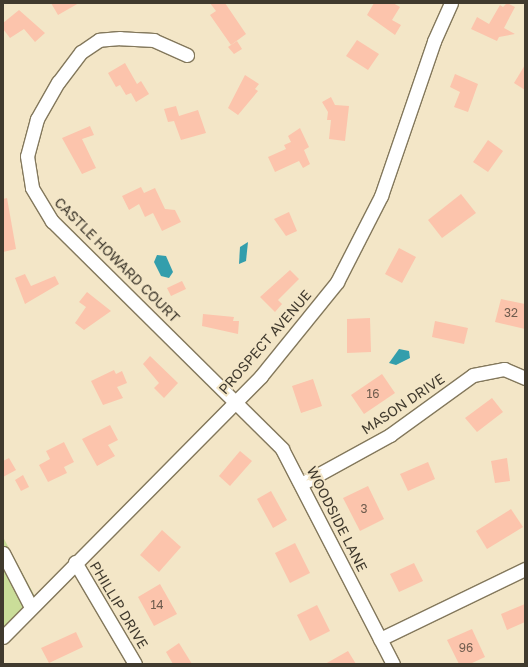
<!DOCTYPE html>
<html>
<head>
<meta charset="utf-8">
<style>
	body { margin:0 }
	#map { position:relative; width:528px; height:667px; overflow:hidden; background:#f3e6c7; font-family:"Golos Text",sans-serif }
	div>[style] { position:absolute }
	.green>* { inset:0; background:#cadd99 }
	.water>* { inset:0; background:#339eac }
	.building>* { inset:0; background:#fcc4ac }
	.roads { filter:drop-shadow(1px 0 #83785c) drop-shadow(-1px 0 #83785c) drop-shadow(0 1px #83785c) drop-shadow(0 -1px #83785c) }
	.street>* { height:13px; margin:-6.5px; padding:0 6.5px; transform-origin:6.5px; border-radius:6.5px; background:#fff }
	span { translate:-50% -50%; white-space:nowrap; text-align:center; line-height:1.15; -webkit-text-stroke:4px #f3e6c7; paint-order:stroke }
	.number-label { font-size:12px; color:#6f5c4e }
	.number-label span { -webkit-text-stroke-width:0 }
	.street-label { font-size:14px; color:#403a2e }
	.frame { position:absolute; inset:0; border:4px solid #403a2e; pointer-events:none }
</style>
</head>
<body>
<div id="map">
	<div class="green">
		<div style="clip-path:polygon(3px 537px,38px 602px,3px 641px)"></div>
	</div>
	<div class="water">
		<div style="clip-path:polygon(248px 242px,246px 261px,239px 264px,240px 247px)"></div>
		<div style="clip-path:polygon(157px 255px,166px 256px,173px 272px,169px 278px,161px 276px,154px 262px)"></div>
		<div style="clip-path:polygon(399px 349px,409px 351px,410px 358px,396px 365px,389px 363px)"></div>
	</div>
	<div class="building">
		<div style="clip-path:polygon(51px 3px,79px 3px,58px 15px)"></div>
		<div style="clip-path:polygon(210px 3px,225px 3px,246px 34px,231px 45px,210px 15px,216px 11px)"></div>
		<div style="clip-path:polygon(374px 3px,393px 3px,400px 7px,392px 20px,401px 25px,395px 35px,367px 15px)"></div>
		<div style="clip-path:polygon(507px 3px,515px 7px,504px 28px,515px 34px,499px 37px,497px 41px,471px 29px,477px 17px,489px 24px,500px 5px,503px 7px)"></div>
		<div style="clip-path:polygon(19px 10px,45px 33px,35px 42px,24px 29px,10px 38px,3px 29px,3px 23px)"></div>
		<div style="clip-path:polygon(357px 40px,379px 54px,368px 70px,346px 56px)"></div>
		<div style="clip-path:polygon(237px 41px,242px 49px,234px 54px,228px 47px)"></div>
		<div style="clip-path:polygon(125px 63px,137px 84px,141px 81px,149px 94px,136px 102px,131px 93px,126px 95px,120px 85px,116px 87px,108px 73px)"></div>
		<div style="clip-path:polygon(525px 65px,525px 90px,514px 83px)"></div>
		<div style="clip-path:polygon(455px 74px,478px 84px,468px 112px,454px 107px,460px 92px,450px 87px)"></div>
		<div style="clip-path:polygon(245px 75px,259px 84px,255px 89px,258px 91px,238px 115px,228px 108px)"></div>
		<div style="clip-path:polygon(331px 97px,335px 105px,349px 106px,345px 141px,329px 139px,331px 120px,327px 120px,328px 112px,322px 102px)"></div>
		<div style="clip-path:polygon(176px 106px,179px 116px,198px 110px,206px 133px,181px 140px,174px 121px,168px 122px,164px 109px)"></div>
		<div style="clip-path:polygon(90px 126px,94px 135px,82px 139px,96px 168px,82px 174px,62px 138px)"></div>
		<div style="clip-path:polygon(300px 128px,309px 147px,304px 150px,310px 164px,303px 168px,299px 161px,275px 172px,268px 157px,286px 149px,284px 145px,291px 142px,288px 136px)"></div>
		<div style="clip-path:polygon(488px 140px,503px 151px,488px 172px,473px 162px)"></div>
		<div style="clip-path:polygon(141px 187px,144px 193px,155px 188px,165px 209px,175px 210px,181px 222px,162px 231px,153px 213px,145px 217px,139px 204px,129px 210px,122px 196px)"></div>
		<div style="clip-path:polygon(461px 194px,476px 213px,442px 238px,428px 220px)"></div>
		<div style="clip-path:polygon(7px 198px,16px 249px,3px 252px,3px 199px)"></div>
		<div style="clip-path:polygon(289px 212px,297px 231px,286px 236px,274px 219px)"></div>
		<div style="clip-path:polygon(399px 248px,416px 257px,402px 283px,385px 274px)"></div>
		<div style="clip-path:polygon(290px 270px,299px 279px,278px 300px,282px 304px,275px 312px,260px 297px)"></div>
		<div style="clip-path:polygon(25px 274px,31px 286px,55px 276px,59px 284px,25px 304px,15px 278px)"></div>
		<div style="clip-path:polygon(182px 281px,186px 289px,171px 296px,167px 288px)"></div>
		<div style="clip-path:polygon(87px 292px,111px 311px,84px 330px,75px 323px,86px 307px,79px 302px)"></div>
		<div style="clip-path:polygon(501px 299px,525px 304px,525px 329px,495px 322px)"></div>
		<div style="clip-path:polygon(203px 314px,234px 317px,233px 321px,239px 321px,238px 334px,202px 326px)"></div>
		<div style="clip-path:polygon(370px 318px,371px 352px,347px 353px,347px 319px)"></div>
		<div style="clip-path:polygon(435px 321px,468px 328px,464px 344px,432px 337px)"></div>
		<div style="clip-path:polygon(150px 356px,178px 383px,164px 398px,154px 388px,159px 383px,143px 364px)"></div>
		<div style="clip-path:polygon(114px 370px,116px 374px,122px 371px,127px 383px,117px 387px,123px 398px,103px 405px,91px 381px)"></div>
		<div style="clip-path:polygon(382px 374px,395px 393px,364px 414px,351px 395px)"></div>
		<div style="clip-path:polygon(313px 379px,322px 406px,301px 413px,292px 386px)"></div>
		<div style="clip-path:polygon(492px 398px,503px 412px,477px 432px,465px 418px)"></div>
		<div style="clip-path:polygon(110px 425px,118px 440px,108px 445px,115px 456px,97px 466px,82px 439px)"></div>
		<div style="clip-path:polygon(64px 442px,74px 462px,64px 467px,67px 473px,48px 482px,39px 465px,50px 459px,46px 451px)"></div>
		<div style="clip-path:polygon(240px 451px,252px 461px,230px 486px,219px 476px)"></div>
		<div style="clip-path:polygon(9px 458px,16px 470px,3px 477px,3px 461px)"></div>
		<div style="clip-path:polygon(507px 458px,510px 481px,495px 483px,491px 461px)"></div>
		<div style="clip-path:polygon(428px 462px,435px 479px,408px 491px,400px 474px)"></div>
		<div style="clip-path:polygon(23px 475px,29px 487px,21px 491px,15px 480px)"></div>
		<div style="clip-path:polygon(368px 486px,384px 519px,360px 531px,343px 498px)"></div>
		<div style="clip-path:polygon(271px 491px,287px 520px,273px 528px,257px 499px)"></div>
		<div style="clip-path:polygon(511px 509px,523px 527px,487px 549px,476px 531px)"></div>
		<div style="clip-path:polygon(162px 530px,181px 547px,159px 572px,140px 555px)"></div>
		<div style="clip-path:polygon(295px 543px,310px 573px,290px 583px,275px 553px)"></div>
		<div style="clip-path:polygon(414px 563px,423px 581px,399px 592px,390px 574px)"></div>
		<div style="clip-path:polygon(160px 584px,177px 614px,154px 626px,138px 597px)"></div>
		<div style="clip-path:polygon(525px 604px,525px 622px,507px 630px,501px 614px)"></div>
		<div style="clip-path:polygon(317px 605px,330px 631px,310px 641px,297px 615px)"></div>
		<div style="clip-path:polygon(472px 629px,485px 657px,470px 664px,459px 664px,447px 640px)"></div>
		<div style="clip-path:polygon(76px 632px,83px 647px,49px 663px,41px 648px)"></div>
		<div style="clip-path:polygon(179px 643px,192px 664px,173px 664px,166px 652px)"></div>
		<div style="clip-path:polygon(348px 651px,356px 664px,325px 664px)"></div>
	</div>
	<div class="roads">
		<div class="street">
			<div style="left:187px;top:55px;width:36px;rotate:-156deg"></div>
			<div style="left:154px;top:40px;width:34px;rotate:-177deg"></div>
			<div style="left:120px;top:38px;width:21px;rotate:175deg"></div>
			<div style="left:99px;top:40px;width:22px;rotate:146deg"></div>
			<div style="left:81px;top:52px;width:38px;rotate:127deg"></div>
			<div style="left:58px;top:82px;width:43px;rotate:119.6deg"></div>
			<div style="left:37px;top:119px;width:38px;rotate:105deg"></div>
			<div style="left:27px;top:156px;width:32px;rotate:81deg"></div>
			<div style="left:32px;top:188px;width:39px;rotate:59deg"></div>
			<div style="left:52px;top:221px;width:324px;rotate:44.7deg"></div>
			<div style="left:282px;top:449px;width:242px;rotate:62.7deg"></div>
			<div style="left:301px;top:484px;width:102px;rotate:-28.8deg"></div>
			<div style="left:390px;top:435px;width:102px;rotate:-35.9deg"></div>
			<div style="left:473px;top:375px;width:32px;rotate:-11deg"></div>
			<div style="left:504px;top:369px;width:23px;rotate:23deg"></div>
			<div style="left:3px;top:553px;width:61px;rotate:62.6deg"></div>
			<div style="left:75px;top:562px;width:118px;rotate:59.5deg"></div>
			<div style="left:3px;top:637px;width:367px;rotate:-45.3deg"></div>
			<div style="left:261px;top:376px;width:121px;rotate:-51deg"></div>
			<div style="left:337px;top:282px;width:97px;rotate:-62.9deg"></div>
			<div style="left:381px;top:196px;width:164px;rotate:-71.1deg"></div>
			<div style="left:434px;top:41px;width:42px;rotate:-65.9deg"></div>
			<div style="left:380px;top:639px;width:161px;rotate:-25.8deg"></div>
		</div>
	</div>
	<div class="number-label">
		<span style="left:511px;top:313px">32</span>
		<span style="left:373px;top:394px">16</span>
		<span style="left:364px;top:509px">3</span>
		<span style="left:157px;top:605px">14</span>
		<span style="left:466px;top:648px">96</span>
	</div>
	<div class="street-label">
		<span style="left:117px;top:260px;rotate:45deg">CASTLE HOWARD COURT</span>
		<span style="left:265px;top:342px;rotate:-49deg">PROSPECT AVENUE</span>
		<span style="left:403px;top:404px;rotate:-34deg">MASON DRIVE</span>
		<span style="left:337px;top:519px;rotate:63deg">WOODSIDE LANE</span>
		<span style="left:119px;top:605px;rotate:59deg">PHILLIP DRIVE</span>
	</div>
	<div class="frame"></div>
</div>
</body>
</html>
